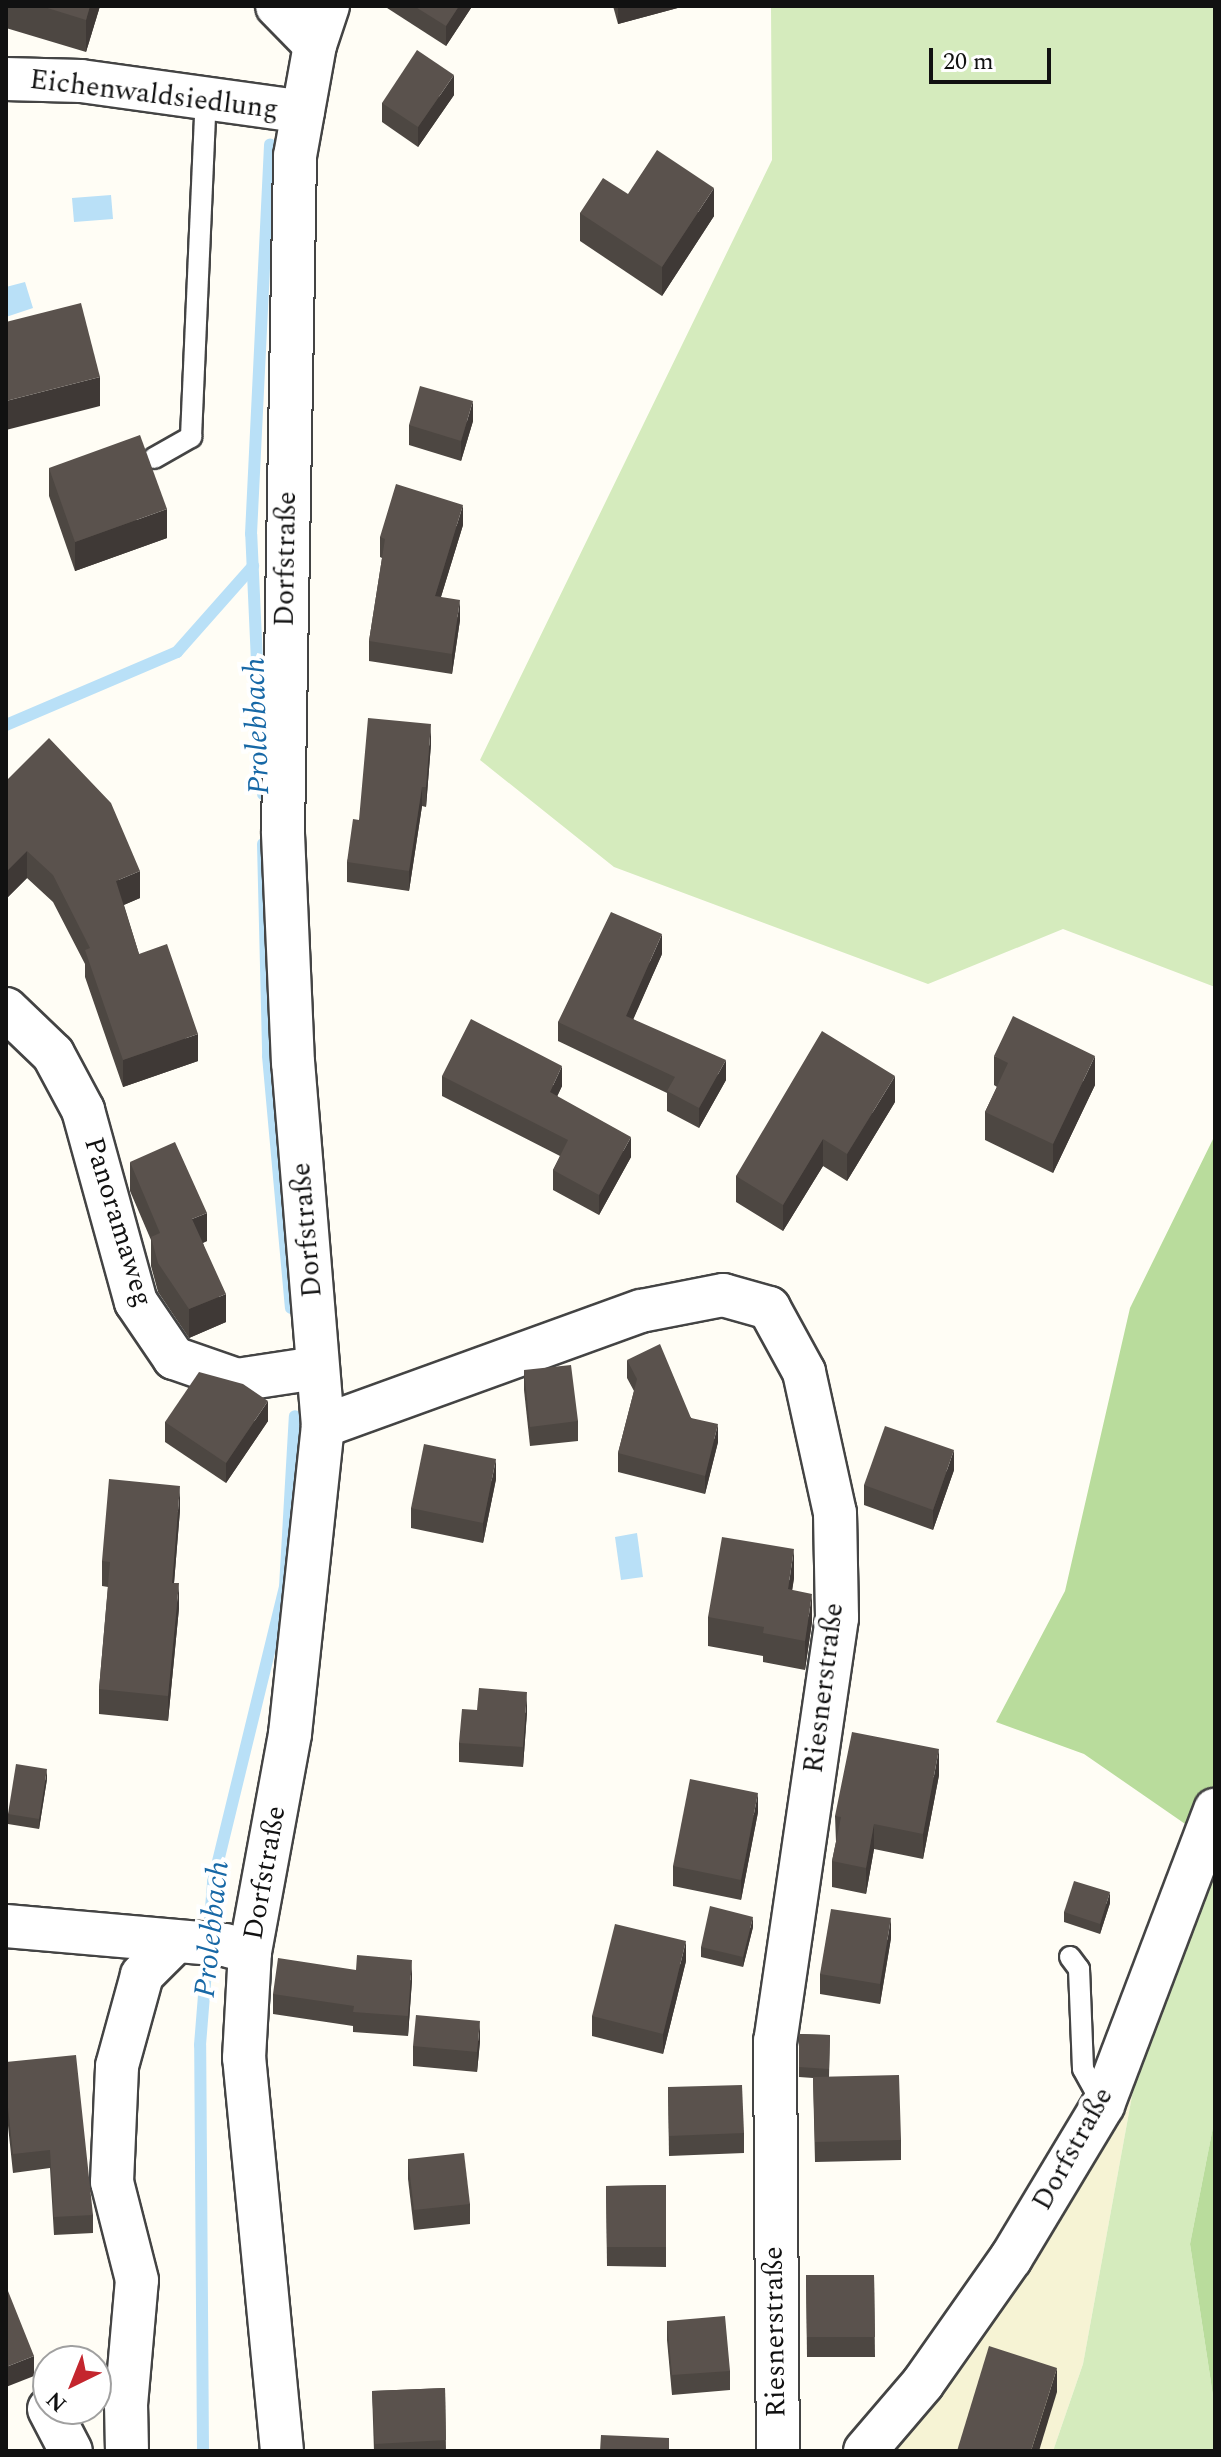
<!DOCTYPE html>
<html>
<head>
<meta charset="utf-8">
<style>
	body { margin:0 }
	#map { position:relative; width:1221px; height:2457px; overflow:hidden; background:#fffdf5; font-family:Spectral,serif }
	div>[style] { position:absolute }
	.farmland>* { inset:0; background:#f6f3d4 }
	.green>* { inset:0; background:#d5ebbd }
	.forest>* { inset:0; background:#b9dc9c }
	.water>* { inset:0; background:#b9e0f7 }
	.stream>* { height:12px; margin:-6px; padding:0 6px; transform-origin:6px; border-radius:6px; background:#b9e0f7 }
	.roads { filter:drop-shadow(2px 0 #444) drop-shadow(-2px 0 #444) drop-shadow(0 2px #444) drop-shadow(0 -2px #444) }
	.service>* { height:20px; margin:-10px; padding:0 10px; transform-origin:10px; border-radius:10px; background:#fff }
	.minor>* { height:42px; margin:-21px; padding:0 21px; transform-origin:21px; border-radius:21px; background:#fff }
	.wall>* { inset:0; background:#4d4742 }
	.shaded-wall>* { inset:0; background:#3f3936 }
	.building>* { inset:0; background:#5a524d }
	span { translate:-50% -50%; white-space:nowrap; text-align:center; line-height:1.15; -webkit-text-stroke:8px #fff; paint-order:stroke }
	.street-label { font-size:28px; color:#111 }
	.water-label { font-size:30px; color:#1768a6; font-style:italic }
	.frame { position:absolute; inset:0; border:8px solid #111; pointer-events:none }
	.north { position:absolute; left:32px; top:2345px; width:80px; height:80px; box-sizing:border-box; background:#fff; border:2px solid #a0a0a0; border-radius:50%; rotate:223deg; font-size:22px; font-weight:700; line-height:32px; text-align:center; color:#111 }
	.north::after { content:''; display:block; margin:auto; width:28px; height:36px; background:#c4262e; clip-path:polygon(50% 0,100% 100%,50% 72%,0 100%) }
	.scale { position:absolute; left:929px; top:48px; width:122px; height:36px; box-sizing:border-box; border:4px solid #111; border-top:0; padding-left:10px; font-size:24px; line-height:28px; white-space:nowrap; color:#111; -webkit-text-stroke:6px #fff; paint-order:stroke }
</style>
</head>
<body>
<div id="map">
	<div class="farmland">
		<div style="clip-path:polygon(1138px 2063px,1083px 2364px,1053px 2451px,865px 2451px)"></div>
	</div>
	<div class="green">
		<div style="clip-path:polygon(771px 6px,1215px 6px,1215px 987px,1063px 929px,928px 984px,614px 867px,480px 760px,772px 160px)"></div>
		<div style="clip-path:polygon(1215px 1839px,1215px 2117px,1190px 2244px,1215px 2409px,1215px 2451px,1053px 2451px,1083px 2364px,1138px 2063px)"></div>
	</div>
	<div class="forest">
		<div style="clip-path:polygon(1215px 1135px,1215px 1839px,1204px 1837px,1084px 1754px,996px 1722px,1065px 1591px,1130px 1308px)"></div>
		<div style="clip-path:polygon(1215px 2117px,1215px 2409px,1190px 2244px)"></div>
	</div>
	<div class="water">
		<div style="clip-path:polygon(111px 195px,113px 219px,74px 222px,72px 198px)"></div>
		<div style="clip-path:polygon(25px 282px,33px 308px,6px 317px,6px 287px)"></div>
		<div style="clip-path:polygon(637px 1533px,643px 1577px,621px 1580px,615px 1537px)"></div>
	</div>
	<div class="stream">
		<div style="left:6px;top:725px;width:186px;rotate:-23.1deg"></div>
		<div style="left:177px;top:652px;width:115px;rotate:-48.5deg"></div>
		<div style="left:263px;top:794px;width:260px;rotate:-92.6deg"></div>
		<div style="left:251px;top:534px;width:390px;rotate:-87.2deg"></div>
		<div style="left:263px;top:844px;width:212px;rotate:88.6deg"></div>
		<div style="left:268px;top:1056px;width:253px;rotate:84.8deg"></div>
		<div style="left:203px;top:2451px;width:406px;rotate:-90.4deg"></div>
		<div style="left:200px;top:2045px;width:164px;rotate:-85.4deg"></div>
		<div style="left:213px;top:1882px;width:304px;rotate:-76.3deg"></div>
		<div style="left:285px;top:1587px;width:171px;rotate:-86.7deg"></div>
	</div>
	<div class="roads">
		<div class="service">
			<div style="left:154px;top:458px;width:43px;rotate:-29.6deg"></div>
			<div style="left:191px;top:437px;width:338px;rotate:-87.5deg"></div>
			<div style="left:1070px;top:1957px;width:15px;rotate:53deg"></div>
			<div style="left:1079px;top:1969px;width:100px;rotate:87.7deg"></div>
			<div style="left:1083px;top:2069px;width:41px;rotate:60.9deg"></div>
		</div>
		<div class="minor">
			<div style="left:277px;top:6px;width:54px;rotate:45.7deg"></div>
			<div style="left:6px;top:79px;width:75px;rotate:1.5deg"></div>
			<div style="left:81px;top:81px;width:224px;rotate:7.9deg"></div>
			<div style="left:6px;top:1009px;width:65px;rotate:43.8deg"></div>
			<div style="left:53px;top:1054px;width:64px;rotate:61.8deg"></div>
			<div style="left:83px;top:1110px;width:199px;rotate:74.6deg"></div>
			<div style="left:136px;top:1302px;width:68px;rotate:55.8deg"></div>
			<div style="left:174px;top:1358px;width:67px;rotate:19.2deg"></div>
			<div style="left:237px;top:1380px;width:80px;rotate:-8.6deg"></div>
			<div style="left:323px;top:1426px;width:338px;rotate:-19.9deg"></div>
			<div style="left:641px;top:1311px;width:84px;rotate:-11deg"></div>
			<div style="left:723px;top:1295px;width:48px;rotate:15.8deg"></div>
			<div style="left:769px;top:1308px;width:73px;rotate:61.3deg"></div>
			<div style="left:804px;top:1372px;width:144px;rotate:77.6deg"></div>
			<div style="left:835px;top:1513px;width:105px;rotate:88.9deg"></div>
			<div style="left:837px;top:1618px;width:428px;rotate:98.3deg"></div>
			<div style="left:775px;top:2041px;width:410px;rotate:89.6deg"></div>
			<div style="left:6px;top:1926px;width:220px;rotate:5deg"></div>
			<div style="left:225px;top:1945px;width:26px;rotate:16deg"></div>
			<div style="left:49px;top:2409px;width:47px;rotate:62.4deg"></div>
			<div style="left:127px;top:2451px;width:46px;rotate:-91.2deg"></div>
			<div style="left:126px;top:2405px;width:125px;rotate:-85deg"></div>
			<div style="left:137px;top:2280px;width:101px;rotate:-104.3deg"></div>
			<div style="left:112px;top:2182px;width:116px;rotate:-87.5deg"></div>
			<div style="left:117px;top:2066px;width:94px;rotate:-74.6deg"></div>
			<div style="left:142px;top:1975px;width:44px;rotate:-45deg"></div>
			<div style="left:282px;top:2451px;width:395px;rotate:-95.5deg"></div>
			<div style="left:244px;top:2058px;width:106px;rotate:-86.8deg"></div>
			<div style="left:250px;top:1952px;width:222px;rotate:-79.6deg"></div>
			<div style="left:290px;top:1734px;width:310px;rotate:-83.9deg"></div>
			<div style="left:323px;top:1426px;width:364px;rotate:-94.7deg"></div>
			<div style="left:293px;top:1063px;width:232px;rotate:-92.5deg"></div>
			<div style="left:283px;top:831px;width:675px;rotate:-88.98deg"></div>
			<div style="left:295px;top:156px;width:113px;rotate:-79.8deg"></div>
			<div style="left:315px;top:45px;width:41px;rotate:-71.6deg"></div>
			<div style="left:865px;top:2451px;width:89px;rotate:-49.5deg"></div>
			<div style="left:923px;top:2383px;width:153px;rotate:-54.9deg"></div>
			<div style="left:1011px;top:2258px;width:179px;rotate:-59deg"></div>
			<div style="left:1103px;top:2105px;width:316px;rotate:-69.2deg"></div>
		</div>
	</div>
	<div class="wall">
		<div style="clip-path:polygon(6px 6px,100px 6px,86px 52px,6px 28px)"></div>
		<div style="clip-path:polygon(384px 6px,471px 6px,471px 8px,446px 46px)"></div>
		<div style="clip-path:polygon(613px 6px,685px 6px,618px 24px)"></div>
		<div style="clip-path:polygon(454px 95px,418px 147px,382px 122px,382px 103px)"></div>
		<div style="clip-path:polygon(628px 194px,714px 216px,662px 296px,580px 241px,580px 213px)"></div>
		<div style="clip-path:polygon(473px 421px,461px 461px,409px 445px,409px 425px)"></div>
		<div style="clip-path:polygon(49px 468px,167px 538px,75px 571px,49px 496px)"></div>
		<div style="clip-path:polygon(463px 525px,441px 597px,460px 620px,452px 674px,369px 661px,369px 641px,382px 558px,380px 557px,380px 537px)"></div>
		<div style="clip-path:polygon(431px 744px,426px 807px,422px 806px,409px 891px,347px 882px,347px 862px,359px 820px)"></div>
		<div style="clip-path:polygon(6px 781px,140px 898px,124px 905px,139px 954px,198px 1061px,123px 1087px,85px 977px,85px 964px,53px 902px,27px 878px,6px 899px)"></div>
		<div style="clip-path:polygon(662px 954px,633px 1019px,726px 1080px,699px 1128px,667px 1111px,667px 1093px,558px 1041px,558px 1022px)"></div>
		<div style="clip-path:polygon(994px 1056px,1095px 1085px,1053px 1173px,985px 1140px,985px 1112px,997px 1087px,994px 1085px)"></div>
		<div style="clip-path:polygon(442px 1076px,562px 1086px,557px 1096px,631px 1157px,599px 1215px,553px 1190px,553px 1170px,560px 1156px,442px 1096px)"></div>
		<div style="clip-path:polygon(895px 1102px,847px 1181px,823px 1166px,783px 1231px,736px 1202px,736px 1176px)"></div>
		<div style="clip-path:polygon(130px 1162px,207px 1241px,203px 1243px,226px 1322px,189px 1338px,158px 1292px,151px 1266px,151px 1240px,130px 1191px)"></div>
		<div style="clip-path:polygon(627px 1360px,718px 1442px,705px 1494px,618px 1472px,618px 1453px,634px 1391px,627px 1378px)"></div>
		<div style="clip-path:polygon(524px 1370px,578px 1421px,578px 1441px,530px 1446px,524px 1390px)"></div>
		<div style="clip-path:polygon(268px 1421px,226px 1483px,165px 1442px,165px 1422px)"></div>
		<div style="clip-path:polygon(954px 1470px,933px 1530px,864px 1505px,864px 1485px)"></div>
		<div style="clip-path:polygon(496px 1479px,483px 1543px,411px 1528px,411px 1508px)"></div>
		<div style="clip-path:polygon(180px 1510px,174px 1583px,179px 1608px,168px 1721px,99px 1714px,99px 1689px,108px 1587px,102px 1586px,102px 1561px)"></div>
		<div style="clip-path:polygon(794px 1578px,792px 1590px,812px 1622px,805px 1670px,763px 1662px,763px 1656px,708px 1646px,708px 1617px)"></div>
		<div style="clip-path:polygon(527px 1712px,523px 1767px,459px 1762px,459px 1743px)"></div>
		<div style="clip-path:polygon(939px 1775px,923px 1859px,874px 1849px,866px 1894px,832px 1887px,832px 1861px,836px 1842px,835px 1816px)"></div>
		<div style="clip-path:polygon(47px 1779px,39px 1829px,8px 1824px,8px 1814px)"></div>
		<div style="clip-path:polygon(758px 1812px,741px 1900px,673px 1886px,673px 1866px)"></div>
		<div style="clip-path:polygon(1110px 1903px,1100px 1934px,1064px 1922px,1064px 1912px)"></div>
		<div style="clip-path:polygon(753px 1927px,743px 1967px,701px 1957px,701px 1947px)"></div>
		<div style="clip-path:polygon(891px 1938px,880px 2004px,820px 1994px,820px 1974px)"></div>
		<div style="clip-path:polygon(686px 1961px,663px 2054px,592px 2036px,592px 2016px)"></div>
		<div style="clip-path:polygon(412px 1980px,408px 2036px,353px 2032px,353px 2026px,273px 2014px,273px 1994px)"></div>
		<div style="clip-path:polygon(799px 2034px,830px 2035px,829px 2077px,901px 2140px,901px 2160px,815px 2162px,813px 2078px,799px 2077px)"></div>
		<div style="clip-path:polygon(480px 2041px,477px 2072px,413px 2066px,413px 2046px)"></div>
		<div style="clip-path:polygon(6px 2062px,93px 2215px,93px 2233px,54px 2235px,50px 2168px,13px 2173px,6px 2107px)"></div>
		<div style="clip-path:polygon(668px 2087px,744px 2133px,744px 2153px,669px 2156px)"></div>
		<div style="clip-path:polygon(408px 2159px,470px 2204px,470px 2224px,414px 2230px,408px 2179px)"></div>
		<div style="clip-path:polygon(666px 2185px,666px 2267px,607px 2266px,606px 2186px)"></div>
		<div style="clip-path:polygon(806px 2275px,874px 2275px,875px 2357px,807px 2357px)"></div>
		<div style="clip-path:polygon(667px 2321px,730px 2371px,730px 2390px,672px 2395px,667px 2340px)"></div>
		<div style="clip-path:polygon(445px 2388px,446px 2451px,374px 2451px,372px 2391px)"></div>
	</div>
	<div class="shaded-wall">
		<div style="clip-path:polygon(90px 6px,100px 6px,86px 52px,86px 20px)"></div>
		<div style="clip-path:polygon(459px 6px,471px 6px,471px 8px,446px 46px,446px 26px)"></div>
		<div style="clip-path:polygon(618px 6px,685px 6px,618px 24px)"></div>
		<div style="clip-path:polygon(454px 75px,454px 95px,418px 147px,418px 127px)"></div>
		<div style="clip-path:polygon(714px 188px,714px 216px,662px 296px,662px 267px)"></div>
		<div style="clip-path:polygon(100px 377px,100px 406px,6px 430px,6px 401px)"></div>
		<div style="clip-path:polygon(473px 401px,473px 421px,461px 461px,461px 441px)"></div>
		<div style="clip-path:polygon(463px 505px,463px 525px,435px 616px,435px 596px)"></div>
		<div style="clip-path:polygon(167px 509px,167px 538px,75px 571px,75px 542px)"></div>
		<div style="clip-path:polygon(460px 600px,460px 620px,452px 674px,452px 654px)"></div>
		<div style="clip-path:polygon(431px 724px,431px 744px,426px 807px,426px 787px)"></div>
		<div style="clip-path:polygon(422px 787px,422px 806px,409px 891px,409px 871px)"></div>
		<div style="clip-path:polygon(27px 851px,27px 878px,6px 899px,6px 872px)"></div>
		<div style="clip-path:polygon(140px 871px,140px 898px,116px 908px,116px 881px)"></div>
		<div style="clip-path:polygon(662px 934px,662px 954px,626px 1036px,626px 1016px)"></div>
		<div style="clip-path:polygon(198px 1034px,198px 1061px,123px 1087px,123px 1060px)"></div>
		<div style="clip-path:polygon(1095px 1056px,1095px 1085px,1053px 1173px,1053px 1144px)"></div>
		<div style="clip-path:polygon(726px 1060px,726px 1080px,699px 1128px,699px 1108px)"></div>
		<div style="clip-path:polygon(562px 1066px,562px 1086px,550px 1112px,550px 1092px)"></div>
		<div style="clip-path:polygon(895px 1076px,895px 1102px,847px 1181px,847px 1154px)"></div>
		<div style="clip-path:polygon(631px 1137px,631px 1157px,599px 1215px,599px 1195px)"></div>
		<div style="clip-path:polygon(823px 1139px,823px 1166px,783px 1231px,783px 1205px)"></div>
		<div style="clip-path:polygon(207px 1213px,207px 1241px,192px 1247px,192px 1219px)"></div>
		<div style="clip-path:polygon(226px 1294px,226px 1322px,189px 1338px,189px 1309px)"></div>
		<div style="clip-path:polygon(268px 1401px,268px 1421px,226px 1483px,226px 1463px)"></div>
		<div style="clip-path:polygon(718px 1424px,718px 1442px,705px 1494px,705px 1476px)"></div>
		<div style="clip-path:polygon(954px 1450px,954px 1470px,933px 1530px,933px 1510px)"></div>
		<div style="clip-path:polygon(496px 1459px,496px 1479px,483px 1543px,483px 1523px)"></div>
		<div style="clip-path:polygon(180px 1486px,180px 1510px,172px 1608px,172px 1583px)"></div>
		<div style="clip-path:polygon(794px 1549px,794px 1578px,788px 1618px,788px 1589px)"></div>
		<div style="clip-path:polygon(179px 1583px,179px 1608px,168px 1721px,168px 1696px)"></div>
		<div style="clip-path:polygon(812px 1594px,812px 1622px,805px 1670px,805px 1641px)"></div>
		<div style="clip-path:polygon(527px 1692px,527px 1712px,523px 1767px,523px 1747px)"></div>
		<div style="clip-path:polygon(939px 1749px,939px 1775px,923px 1859px,923px 1834px)"></div>
		<div style="clip-path:polygon(47px 1769px,47px 1779px,39px 1829px,39px 1819px)"></div>
		<div style="clip-path:polygon(758px 1793px,758px 1812px,741px 1900px,741px 1880px)"></div>
		<div style="clip-path:polygon(874px 1824px,874px 1849px,866px 1894px,866px 1868px)"></div>
		<div style="clip-path:polygon(1110px 1892px,1110px 1903px,1100px 1934px,1100px 1924px)"></div>
		<div style="clip-path:polygon(753px 1917px,753px 1927px,743px 1967px,743px 1957px)"></div>
		<div style="clip-path:polygon(891px 1918px,891px 1938px,880px 2004px,880px 1984px)"></div>
		<div style="clip-path:polygon(686px 1941px,686px 1961px,663px 2054px,663px 2034px)"></div>
		<div style="clip-path:polygon(412px 1960px,412px 1980px,408px 2036px,408px 2016px)"></div>
		<div style="clip-path:polygon(480px 2021px,480px 2041px,477px 2072px,477px 2052px)"></div>
		<div style="clip-path:polygon(34px 2356px,34px 2376px,6px 2387px,6px 2367px)"></div>
		<div style="clip-path:polygon(1057px 2368px,1057px 2392px,1039px 2451px,1031px 2451px)"></div>
	</div>
	<div class="building">
		<div style="clip-path:polygon(41px 6px,90px 6px,86px 20px)"></div>
		<div style="clip-path:polygon(414px 6px,459px 6px,446px 26px)"></div>
		<div style="clip-path:polygon(417px 50px,454px 75px,418px 127px,382px 103px)"></div>
		<div style="clip-path:polygon(657px 150px,714px 188px,662px 267px,580px 213px,603px 178px,628px 194px)"></div>
		<div style="clip-path:polygon(81px 303px,100px 377px,6px 401px,6px 322px)"></div>
		<div style="clip-path:polygon(420px 386px,473px 401px,461px 441px,409px 425px)"></div>
		<div style="clip-path:polygon(140px 435px,167px 509px,75px 542px,49px 468px)"></div>
		<div style="clip-path:polygon(396px 484px,463px 505px,435px 596px,460px 600px,452px 654px,369px 641px,385px 539px,380px 537px)"></div>
		<div style="clip-path:polygon(368px 718px,431px 724px,426px 787px,422px 787px,409px 871px,347px 862px,353px 819px,359px 820px)"></div>
		<div style="clip-path:polygon(49px 738px,111px 803px,140px 871px,116px 881px,139px 954px,167px 944px,198px 1034px,123px 1060px,85px 950px,90px 948px,53px 875px,27px 851px,6px 872px,6px 781px)"></div>
		<div style="clip-path:polygon(611px 912px,662px 934px,626px 1016px,726px 1060px,699px 1108px,667px 1091px,675px 1077px,558px 1022px)"></div>
		<div style="clip-path:polygon(1013px 1016px,1095px 1056px,1053px 1144px,985px 1112px,1008px 1063px,994px 1056px)"></div>
		<div style="clip-path:polygon(471px 1019px,562px 1066px,550px 1092px,631px 1137px,599px 1195px,553px 1170px,568px 1140px,442px 1076px)"></div>
		<div style="clip-path:polygon(822px 1031px,895px 1076px,847px 1154px,823px 1139px,783px 1205px,736px 1176px)"></div>
		<div style="clip-path:polygon(175px 1142px,207px 1213px,192px 1219px,226px 1294px,189px 1309px,158px 1263px,151px 1237px,160px 1233px,130px 1162px)"></div>
		<div style="clip-path:polygon(660px 1344px,691px 1418px,718px 1424px,705px 1476px,618px 1453px,637px 1379px,627px 1360px)"></div>
		<div style="clip-path:polygon(571px 1365px,578px 1421px,530px 1427px,524px 1370px)"></div>
		<div style="clip-path:polygon(199px 1372px,243px 1384px,268px 1401px,226px 1463px,165px 1422px)"></div>
		<div style="clip-path:polygon(885px 1426px,954px 1450px,933px 1510px,864px 1485px)"></div>
		<div style="clip-path:polygon(424px 1444px,496px 1459px,483px 1523px,411px 1508px)"></div>
		<div style="clip-path:polygon(109px 1479px,180px 1486px,172px 1583px,179px 1583px,168px 1696px,99px 1689px,110px 1562px,102px 1561px)"></div>
		<div style="clip-path:polygon(722px 1537px,794px 1549px,788px 1589px,812px 1594px,805px 1641px,763px 1633px,764px 1627px,708px 1617px)"></div>
		<div style="clip-path:polygon(479px 1688px,527px 1692px,523px 1747px,459px 1743px,462px 1709px,477px 1710px)"></div>
		<div style="clip-path:polygon(852px 1732px,939px 1749px,923px 1834px,874px 1824px,866px 1868px,832px 1861px,841px 1817px,835px 1816px)"></div>
		<div style="clip-path:polygon(16px 1764px,47px 1769px,39px 1819px,8px 1814px)"></div>
		<div style="clip-path:polygon(690px 1779px,758px 1793px,741px 1880px,673px 1866px)"></div>
		<div style="clip-path:polygon(1074px 1881px,1110px 1892px,1100px 1924px,1064px 1912px)"></div>
		<div style="clip-path:polygon(710px 1906px,753px 1917px,743px 1957px,701px 1947px)"></div>
		<div style="clip-path:polygon(831px 1909px,891px 1918px,880px 1984px,820px 1974px)"></div>
		<div style="clip-path:polygon(615px 1924px,686px 1941px,663px 2034px,592px 2016px)"></div>
		<div style="clip-path:polygon(357px 1955px,412px 1960px,408px 2016px,353px 2012px,354px 2006px,273px 1994px,278px 1958px,356px 1970px)"></div>
		<div style="clip-path:polygon(416px 2015px,480px 2021px,477px 2052px,413px 2046px)"></div>
		<div style="clip-path:polygon(799px 2034px,830px 2035px,829px 2069px,799px 2067px)"></div>
		<div style="clip-path:polygon(76px 2055px,93px 2215px,54px 2217px,50px 2150px,13px 2154px,6px 2089px,6px 2062px)"></div>
		<div style="clip-path:polygon(899px 2075px,901px 2140px,815px 2142px,813px 2077px)"></div>
		<div style="clip-path:polygon(742px 2085px,744px 2133px,669px 2136px,668px 2087px)"></div>
		<div style="clip-path:polygon(464px 2153px,470px 2204px,414px 2210px,408px 2159px)"></div>
		<div style="clip-path:polygon(666px 2185px,666px 2247px,607px 2247px,606px 2186px)"></div>
		<div style="clip-path:polygon(806px 2275px,874px 2275px,875px 2337px,807px 2337px)"></div>
		<div style="clip-path:polygon(6px 2286px,34px 2356px,6px 2367px)"></div>
		<div style="clip-path:polygon(725px 2316px,730px 2371px,672px 2375px,667px 2321px)"></div>
		<div style="clip-path:polygon(989px 2346px,1057px 2368px,1031px 2451px,957px 2451px)"></div>
		<div style="clip-path:polygon(445px 2388px,446px 2440px,375px 2444px,372px 2391px)"></div>
		<div style="clip-path:polygon(601px 2435px,669px 2438px,669px 2451px,600px 2451px)"></div>
	</div>
	<div class="street-label">
		<span style="left:154px;top:95px;rotate:7deg">Eichenwaldsiedlung</span>
		<span style="left:286px;top:559px;rotate:-89deg">Dorfstraße</span>
		<span style="left:118px;top:1222px;rotate:73deg">Panoramaweg</span>
		<span style="left:307px;top:1230px;rotate:-95deg">Dorfstraße</span>
		<span style="left:824px;top:1688px;rotate:-83deg">Riesnerstraße</span>
		<span style="left:265px;top:1873px;rotate:-80deg">Dorfstraße</span>
		<span style="left:1073px;top:2149px;rotate:-61deg">Dorfstraße</span>
		<span style="left:775px;top:2332px;rotate:-91deg">Riesnerstraße</span>
	</div>
	<div class="water-label">
		<span style="left:257px;top:726px;rotate:-92deg">Prolebbach</span>
		<span style="left:212px;top:1929px;rotate:-84deg">Prolebbach</span>
	</div>
	<div class="frame"></div>
	<div class="north">N</div>
	<div class="scale">20 m</div>
</div>
</body>
</html>
